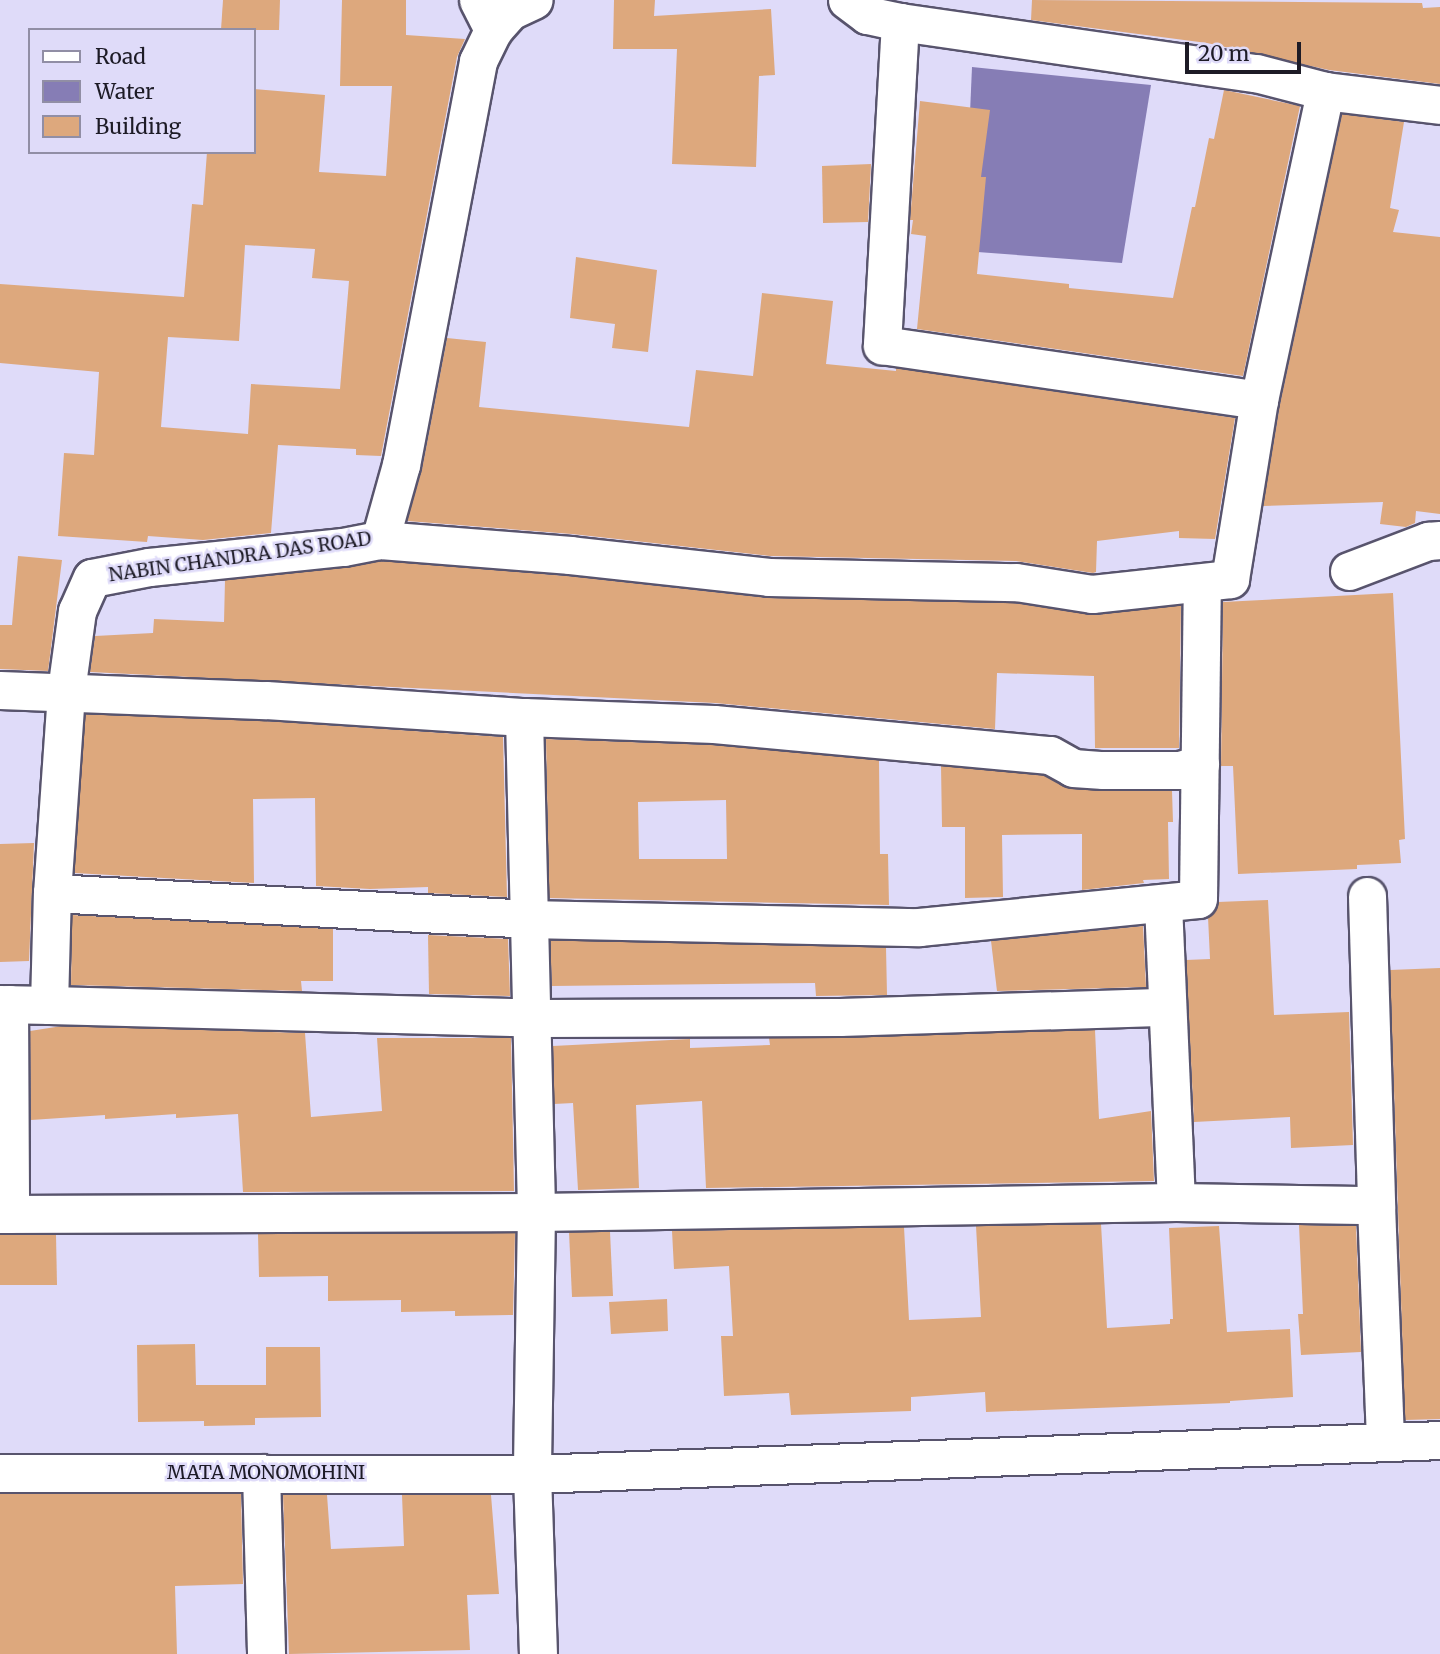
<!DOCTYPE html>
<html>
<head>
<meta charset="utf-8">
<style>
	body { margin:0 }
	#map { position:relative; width:1440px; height:1654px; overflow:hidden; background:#dfdbf9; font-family:Merriweather,serif }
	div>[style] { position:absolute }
	.water>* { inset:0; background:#867db5 }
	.building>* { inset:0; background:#dda87d }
	.roads { filter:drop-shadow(2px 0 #58546d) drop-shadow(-2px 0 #58546d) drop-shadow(0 2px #58546d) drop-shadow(0 -2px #58546d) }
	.street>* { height:37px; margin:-18.5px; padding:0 18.5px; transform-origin:18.5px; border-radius:18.5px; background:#fff }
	span { translate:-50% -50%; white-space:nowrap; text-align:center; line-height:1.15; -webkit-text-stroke:5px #dfdbf9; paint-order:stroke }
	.street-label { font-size:19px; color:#1d1b26 }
	.legend { position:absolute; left:28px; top:28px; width:228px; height:126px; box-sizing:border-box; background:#dfdbf9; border:2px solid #918ea5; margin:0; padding:9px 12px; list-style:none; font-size:21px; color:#1d1b26 }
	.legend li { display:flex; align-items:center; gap:14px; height:35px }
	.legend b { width:35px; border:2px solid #918ea5 }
	.scale { position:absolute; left:1185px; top:42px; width:116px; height:32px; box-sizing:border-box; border:4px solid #1d1b26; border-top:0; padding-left:9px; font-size:21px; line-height:24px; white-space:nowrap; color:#1d1b26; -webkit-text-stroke:5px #dfdbf9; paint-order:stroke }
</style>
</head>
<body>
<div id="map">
	<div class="water">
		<div style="clip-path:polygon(972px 67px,1151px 85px,1122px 263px,964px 251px)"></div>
	</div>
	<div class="building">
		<div style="clip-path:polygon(223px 0,280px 0,279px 30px,221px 30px)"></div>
		<div style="clip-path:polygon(evenodd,342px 0,406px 0,406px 35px,465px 39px,457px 57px,381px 456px,356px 455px,356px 449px,278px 445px,271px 533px,203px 540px,148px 536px,147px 542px,58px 536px,64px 453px,94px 455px,99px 372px,0 363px,0 284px,184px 297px,192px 204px,203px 205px,207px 152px,254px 152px,254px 89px,325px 95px,319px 172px,386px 176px,392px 86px,340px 86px,342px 0,245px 245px,315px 249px,312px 278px,349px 281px,340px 389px,251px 384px,248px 434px,161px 427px,168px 337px,239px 341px,245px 245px)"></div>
		<div style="clip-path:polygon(614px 0,655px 0,654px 16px,771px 9px,775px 75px,759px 76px,756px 167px,672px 164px,677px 49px,613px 49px)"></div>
		<div style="clip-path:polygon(1032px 0,1422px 3px,1423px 8px,1440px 7px,1440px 84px,1329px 70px,1207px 43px,1031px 20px)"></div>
		<div style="clip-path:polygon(1224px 90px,1300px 106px,1243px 376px,917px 329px,926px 236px,911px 234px,913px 220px,910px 220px,920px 101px,990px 110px,981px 177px,986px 177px,977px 274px,1069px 284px,1069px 288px,1173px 298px,1192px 207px,1195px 207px,1209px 138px,1214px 139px)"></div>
		<div style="clip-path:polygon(1342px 114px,1404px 122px,1390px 208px,1399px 210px,1393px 232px,1440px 237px,1440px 514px,1416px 511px,1415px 523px,1406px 527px,1380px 524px,1383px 502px,1263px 506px,1280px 404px)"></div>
		<div style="clip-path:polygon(871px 164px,868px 222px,823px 223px,822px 166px)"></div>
		<div style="clip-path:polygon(576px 257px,657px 270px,648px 352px,612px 348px,615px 324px,570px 318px)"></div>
		<div style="clip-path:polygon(762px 293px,833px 301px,826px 364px,896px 371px,896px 368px,1235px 418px,1215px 539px,1179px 538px,1179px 531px,1097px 541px,1096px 572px,1093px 573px,1016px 561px,770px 556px,572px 534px,407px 521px,422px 469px,447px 338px,486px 342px,479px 407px,689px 427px,696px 370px,753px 376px)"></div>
		<div style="clip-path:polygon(18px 556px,62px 560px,48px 671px,0 669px,0 625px,12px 625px)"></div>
		<div style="clip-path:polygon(381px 561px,568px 576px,768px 598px,1014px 603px,1094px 615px,1181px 605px,1179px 748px,1095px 748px,1094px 676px,997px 673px,995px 729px,715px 703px,90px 672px,95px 636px,153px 633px,154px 619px,224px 622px,225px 580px)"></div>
		<div style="clip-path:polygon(1393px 593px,1405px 839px,1399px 840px,1401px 863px,1357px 865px,1357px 869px,1238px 874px,1233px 766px,1221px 766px,1223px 602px)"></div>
		<div style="clip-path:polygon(85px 714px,265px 721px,503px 737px,507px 897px,428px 893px,428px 887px,370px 889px,316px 886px,315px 798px,253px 799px,254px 883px,74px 873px)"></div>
		<div style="clip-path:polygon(evenodd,546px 739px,713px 745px,879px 760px,880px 854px,888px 854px,889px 905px,549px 898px,546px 739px,726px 800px,727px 859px,639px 859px,638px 802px,726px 800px)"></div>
		<div style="clip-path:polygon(941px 766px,1044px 775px,1072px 789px,1172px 791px,1173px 822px,1168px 822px,1169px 879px,1143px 880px,1144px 883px,1082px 890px,1082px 834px,1002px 835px,1003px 897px,965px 898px,965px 827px,942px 827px)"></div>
		<div style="clip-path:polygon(34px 843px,29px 961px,0 962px,0 844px)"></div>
		<div style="clip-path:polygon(1268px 900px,1274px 1015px,1349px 1012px,1353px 1145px,1291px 1148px,1290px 1117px,1194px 1122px,1186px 960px,1210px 959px,1208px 917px,1218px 902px)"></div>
		<div style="clip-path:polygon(72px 915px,333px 929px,333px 981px,301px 981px,302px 991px,71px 985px)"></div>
		<div style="clip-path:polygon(1143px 926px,1146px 987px,997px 991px,991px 941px)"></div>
		<div style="clip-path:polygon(428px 935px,508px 939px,510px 996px,429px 994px)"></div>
		<div style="clip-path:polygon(550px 940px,886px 947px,887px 995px,816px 996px,815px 983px,552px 986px)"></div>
		<div style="clip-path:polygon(1440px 968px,1440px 1419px,1405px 1420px,1390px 970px)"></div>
		<div style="clip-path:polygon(62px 1026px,305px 1033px,311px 1117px,382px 1111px,377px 1038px,511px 1038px,514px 1191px,243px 1192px,238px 1114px,176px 1118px,176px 1114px,105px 1119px,105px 1115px,31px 1120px,30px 1031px)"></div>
		<div style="clip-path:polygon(1095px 1030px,1099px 1119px,1151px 1111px,1154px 1181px,706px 1188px,702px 1101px,636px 1105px,639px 1188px,578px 1190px,573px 1103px,554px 1104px,553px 1046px,690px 1039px,690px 1048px,770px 1045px,769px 1038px)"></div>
		<div style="clip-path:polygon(1101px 1224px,1107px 1328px,1170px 1324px,1170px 1319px,1173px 1319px,1169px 1228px,1219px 1226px,1227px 1332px,1290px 1329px,1293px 1397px,1230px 1401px,1230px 1403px,986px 1412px,985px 1392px,911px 1397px,911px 1411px,791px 1415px,789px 1393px,724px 1396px,721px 1336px,733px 1336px,729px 1266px,674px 1269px,672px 1231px,904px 1227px,909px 1320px,981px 1317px,976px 1226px)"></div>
		<div style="clip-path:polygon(1299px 1225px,1356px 1226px,1361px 1352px,1301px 1355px,1298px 1314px,1303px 1314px)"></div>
		<div style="clip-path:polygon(569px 1232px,610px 1232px,613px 1296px,572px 1297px)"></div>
		<div style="clip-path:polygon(515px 1233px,513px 1315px,455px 1316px,455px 1311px,401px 1312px,401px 1300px,328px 1301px,328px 1276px,259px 1277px,258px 1234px)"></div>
		<div style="clip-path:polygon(0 1235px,56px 1235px,57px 1285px,0 1285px)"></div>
		<div style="clip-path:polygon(667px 1299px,668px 1331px,611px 1334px,609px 1302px)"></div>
		<div style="clip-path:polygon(195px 1344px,196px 1385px,266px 1385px,266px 1347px,320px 1347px,321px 1417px,255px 1418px,255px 1425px,204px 1426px,204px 1421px,138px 1422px,137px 1345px)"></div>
		<div style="clip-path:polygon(0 1494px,241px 1494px,243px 1584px,175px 1586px,177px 1654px,0 1654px)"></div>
		<div style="clip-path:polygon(283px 1495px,327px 1495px,331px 1549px,404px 1546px,402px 1495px,491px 1495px,499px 1594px,467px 1595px,470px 1650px,289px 1654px)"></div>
	</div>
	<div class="roads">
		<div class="street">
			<div style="left:478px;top:0;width:34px;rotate:63deg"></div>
			<div style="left:847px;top:0;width:25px;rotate:37deg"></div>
			<div style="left:867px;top:15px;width:34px;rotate:12deg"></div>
			<div style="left:900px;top:22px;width:360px;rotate:8.2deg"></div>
			<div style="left:1256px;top:73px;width:71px;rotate:14.6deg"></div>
			<div style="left:1325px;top:91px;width:116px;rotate:6.9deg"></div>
			<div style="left:900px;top:22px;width:324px;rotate:93.2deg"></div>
			<div style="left:882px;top:345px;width:381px;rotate:8.3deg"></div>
			<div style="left:380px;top:540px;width:78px;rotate:-74.4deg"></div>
			<div style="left:401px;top:465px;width:411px;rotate:-79.2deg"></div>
			<div style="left:478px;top:61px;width:34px;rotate:-64deg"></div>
			<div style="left:493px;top:30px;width:25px;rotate:-48deg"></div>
			<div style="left:510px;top:11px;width:26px;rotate:-25deg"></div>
			<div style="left:1349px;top:571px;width:85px;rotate:-20.8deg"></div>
			<div style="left:1428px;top:541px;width:12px;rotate:-5deg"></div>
			<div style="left:0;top:690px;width:266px;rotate:2.2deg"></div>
			<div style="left:266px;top:700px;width:259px;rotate:3.8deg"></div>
			<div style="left:524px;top:717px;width:190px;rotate:2.1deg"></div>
			<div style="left:714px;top:724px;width:337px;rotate:5.3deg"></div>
			<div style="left:1050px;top:755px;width:26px;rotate:29deg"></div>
			<div style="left:1073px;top:768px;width:30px;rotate:4deg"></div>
			<div style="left:1103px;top:770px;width:77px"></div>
			<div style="left:1180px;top:770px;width:21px;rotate:-17deg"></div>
			<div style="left:524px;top:717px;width:495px;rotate:88.6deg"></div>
			<div style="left:536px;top:1212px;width:262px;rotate:90.9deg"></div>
			<div style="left:532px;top:1474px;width:180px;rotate:88.1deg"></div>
			<div style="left:52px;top:893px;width:476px;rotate:3.1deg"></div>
			<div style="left:527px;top:919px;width:392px;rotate:1.2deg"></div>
			<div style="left:919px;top:927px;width:280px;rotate:-5.7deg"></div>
			<div style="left:1198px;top:899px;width:315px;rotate:-89.3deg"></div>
			<div style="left:1367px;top:896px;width:309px;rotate:88.3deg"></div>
			<div style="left:1163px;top:904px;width:298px;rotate:87.5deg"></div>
			<div style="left:0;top:1004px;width:49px;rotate:1.2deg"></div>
			<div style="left:49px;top:1005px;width:112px;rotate:-88.5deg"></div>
			<div style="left:52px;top:893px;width:202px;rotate:-86deg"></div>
			<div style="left:66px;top:691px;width:81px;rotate:-82.2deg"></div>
			<div style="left:77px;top:611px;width:36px;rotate:-66deg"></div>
			<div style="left:92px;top:578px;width:58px;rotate:-10.9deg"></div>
			<div style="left:149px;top:567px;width:195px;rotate:-5.9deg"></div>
			<div style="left:343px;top:547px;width:38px;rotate:-11deg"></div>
			<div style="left:380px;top:540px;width:191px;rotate:4.5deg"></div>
			<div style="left:570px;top:555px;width:200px;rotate:6.3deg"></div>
			<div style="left:769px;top:577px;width:247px;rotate:1.2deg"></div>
			<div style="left:1016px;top:582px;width:77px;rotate:9deg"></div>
			<div style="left:1092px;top:594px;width:139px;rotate:-6.2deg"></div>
			<div style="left:1230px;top:579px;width:181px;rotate:-80.8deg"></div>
			<div style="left:1259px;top:400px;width:316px;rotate:-77.9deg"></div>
			<div style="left:9px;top:1004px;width:210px;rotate:89.7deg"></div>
			<div style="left:49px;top:1005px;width:481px;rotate:1.5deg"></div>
			<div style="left:530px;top:1018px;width:310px;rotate:-0.2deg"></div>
			<div style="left:840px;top:1017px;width:326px;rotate:-1.8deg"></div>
			<div style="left:0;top:1214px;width:536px;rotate:-0.21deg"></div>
			<div style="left:536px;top:1212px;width:640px;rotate:-0.9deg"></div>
			<div style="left:1176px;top:1202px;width:200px;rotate:0.9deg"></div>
			<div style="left:1376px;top:1205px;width:237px;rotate:87.8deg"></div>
			<div style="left:0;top:1473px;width:532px;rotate:0.11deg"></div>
			<div style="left:532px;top:1474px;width:909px;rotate:-2.14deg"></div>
			<div style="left:261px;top:1473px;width:181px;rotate:88.4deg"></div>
		</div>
	</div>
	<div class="street-label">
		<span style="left:240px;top:557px;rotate:-8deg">NABIN CHANDRA DAS ROAD</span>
		<span style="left:266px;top:1473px">MATA MONOMOHINI</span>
	</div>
	<ul class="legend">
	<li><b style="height:9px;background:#fff"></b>Road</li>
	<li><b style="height:19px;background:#867db5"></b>Water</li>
	<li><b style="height:19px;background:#dda87d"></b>Building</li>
	</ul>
	<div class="scale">20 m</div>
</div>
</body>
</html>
